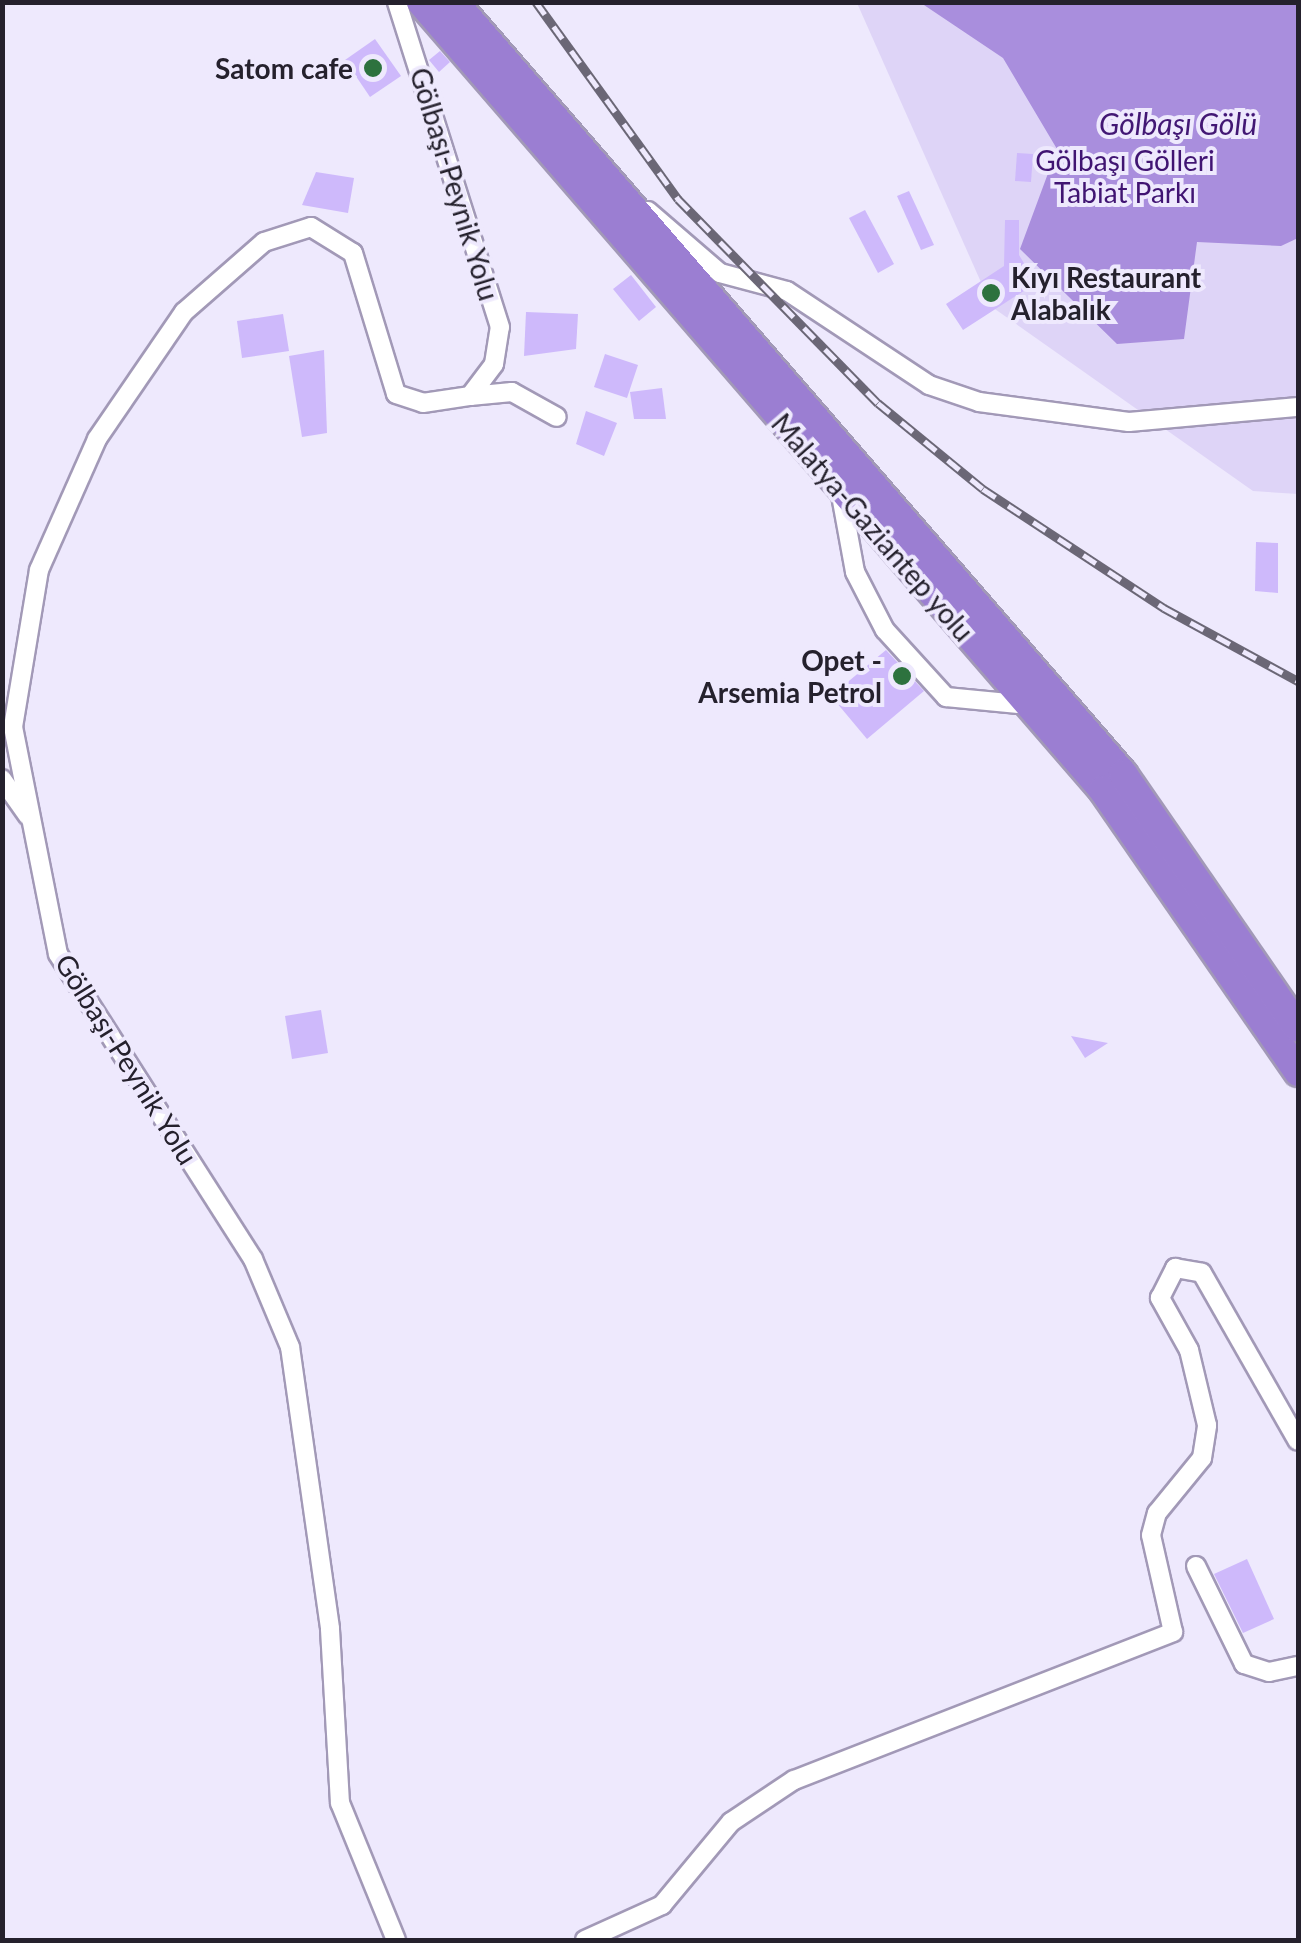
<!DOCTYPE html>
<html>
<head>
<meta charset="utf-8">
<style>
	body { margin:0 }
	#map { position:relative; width:1301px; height:1943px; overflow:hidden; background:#eee9fd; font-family:Lato,sans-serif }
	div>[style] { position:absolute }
	.green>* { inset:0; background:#ded4f7 }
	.water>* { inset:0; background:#a98edd }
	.building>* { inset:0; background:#ceb9fb }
	.roads { filter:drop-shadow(2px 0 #a299b7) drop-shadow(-2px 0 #a299b7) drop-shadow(0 2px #a299b7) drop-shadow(0 -2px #a299b7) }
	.minor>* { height:18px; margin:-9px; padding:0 9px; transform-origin:9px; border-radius:9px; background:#fff }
	.highway>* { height:28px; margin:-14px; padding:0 14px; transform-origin:14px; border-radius:14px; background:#9b7ed2 }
	.rail>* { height:9px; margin-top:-4.5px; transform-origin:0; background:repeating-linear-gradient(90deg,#eee9fd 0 15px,#6b6776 0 30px); box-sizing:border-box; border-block:2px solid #6b6776 }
	.dots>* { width:28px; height:28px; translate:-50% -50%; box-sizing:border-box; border:5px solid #eee9fd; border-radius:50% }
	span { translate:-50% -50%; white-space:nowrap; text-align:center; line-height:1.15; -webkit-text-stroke:8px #eee9fd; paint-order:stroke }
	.poi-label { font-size:28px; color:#25212d; font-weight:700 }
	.right { translate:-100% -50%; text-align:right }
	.left { translate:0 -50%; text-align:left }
	.park-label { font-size:28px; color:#401472 }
	.street-label { font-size:28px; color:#25212d }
	.water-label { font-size:30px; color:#421774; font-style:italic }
	.frame { position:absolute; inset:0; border:5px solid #25212d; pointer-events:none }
</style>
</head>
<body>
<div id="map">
	<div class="green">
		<div style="clip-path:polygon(857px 3px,1298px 3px,1298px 494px,1253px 491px,992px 307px)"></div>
	</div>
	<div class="water">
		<div style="clip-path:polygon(921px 3px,1298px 3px,1298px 238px,1281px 246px,1197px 242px,1184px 339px,1117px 344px,1020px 249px,1057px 149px,1003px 58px)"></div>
	</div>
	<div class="building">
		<div style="clip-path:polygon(375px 39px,401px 76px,370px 97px,345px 60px)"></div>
		<div style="clip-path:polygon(440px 51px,450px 62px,439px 72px,429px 60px)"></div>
		<div style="clip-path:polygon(1017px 153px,1033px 154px,1031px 182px,1015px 181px)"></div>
		<div style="clip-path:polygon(316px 172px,354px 178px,348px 213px,302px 205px)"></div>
		<div style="clip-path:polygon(909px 191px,934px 245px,921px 250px,897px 196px)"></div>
		<div style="clip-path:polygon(865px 210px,894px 264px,878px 273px,849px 218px)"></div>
		<div style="clip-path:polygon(1005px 220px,1019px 220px,1019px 255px,1036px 283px,963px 330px,946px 304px,1004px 266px)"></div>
		<div style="clip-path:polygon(631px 275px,656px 307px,639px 321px,613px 289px)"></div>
		<div style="clip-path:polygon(526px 312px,578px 314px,576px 349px,524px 356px)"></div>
		<div style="clip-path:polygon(283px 314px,289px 351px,242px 358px,237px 321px)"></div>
		<div style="clip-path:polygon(324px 350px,327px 433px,302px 437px,289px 356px)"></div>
		<div style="clip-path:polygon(605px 354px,638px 365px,627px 398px,594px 387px)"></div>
		<div style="clip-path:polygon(662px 388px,666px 419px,634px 419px,630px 392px)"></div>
		<div style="clip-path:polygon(586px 411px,617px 423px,604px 456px,576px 444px)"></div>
		<div style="clip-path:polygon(1256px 542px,1278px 543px,1278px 593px,1255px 591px)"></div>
		<div style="clip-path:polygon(886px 650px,924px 691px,867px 739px,831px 696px)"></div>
		<div style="clip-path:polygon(321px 1010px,328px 1053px,292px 1059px,285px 1016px)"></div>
		<div style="clip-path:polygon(1071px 1036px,1108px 1043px,1085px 1058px)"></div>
		<div style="clip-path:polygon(1247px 1559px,1274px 1619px,1243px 1633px,1214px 1574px)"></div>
	</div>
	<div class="roads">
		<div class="minor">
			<div style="left:648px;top:211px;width:95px;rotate:40.7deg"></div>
			<div style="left:720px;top:273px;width:69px;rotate:15deg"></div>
			<div style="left:787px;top:291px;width:170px;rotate:33.5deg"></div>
			<div style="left:929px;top:385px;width:53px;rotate:18.8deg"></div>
			<div style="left:979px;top:402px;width:151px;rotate:7.6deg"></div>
			<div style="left:1129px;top:422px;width:170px;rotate:-5.1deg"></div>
			<div style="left:470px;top:396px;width:42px;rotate:-5.4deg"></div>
			<div style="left:512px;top:392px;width:51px;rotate:29.1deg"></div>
			<div style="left:840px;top:490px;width:83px;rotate:79.6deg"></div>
			<div style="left:855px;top:572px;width:65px;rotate:62.7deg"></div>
			<div style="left:885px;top:630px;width:91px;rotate:47.7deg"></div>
			<div style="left:946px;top:697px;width:83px;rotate:5.5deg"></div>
			<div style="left:2px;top:779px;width:45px;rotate:54.9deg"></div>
			<div style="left:1196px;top:1566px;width:109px;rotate:63.9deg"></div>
			<div style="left:1244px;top:1664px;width:26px;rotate:18deg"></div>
			<div style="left:1269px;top:1672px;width:30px;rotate:-12deg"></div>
			<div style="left:396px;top:1940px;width:148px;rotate:-112.2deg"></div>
			<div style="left:340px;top:1803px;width:175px;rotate:-93.3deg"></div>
			<div style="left:330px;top:1628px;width:284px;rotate:-98.1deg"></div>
			<div style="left:290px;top:1347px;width:95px;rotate:-112.8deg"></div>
			<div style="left:253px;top:1259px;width:362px;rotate:-122.6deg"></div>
			<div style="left:58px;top:954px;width:231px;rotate:-101.2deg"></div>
			<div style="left:13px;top:727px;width:159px;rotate:-80.6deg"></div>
			<div style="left:39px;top:570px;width:143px;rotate:-66.1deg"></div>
			<div style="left:97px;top:439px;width:154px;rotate:-55.6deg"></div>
			<div style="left:184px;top:312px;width:106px;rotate:-41.2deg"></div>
			<div style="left:264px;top:242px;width:49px;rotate:-17.7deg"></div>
			<div style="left:311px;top:227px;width:49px;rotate:31.8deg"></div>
			<div style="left:353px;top:253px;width:147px;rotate:73deg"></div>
			<div style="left:396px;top:394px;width:28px;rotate:18deg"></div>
			<div style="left:423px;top:403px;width:48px;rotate:-8.5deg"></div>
			<div style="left:470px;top:396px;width:40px;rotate:-53deg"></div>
			<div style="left:494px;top:364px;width:37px;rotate:-81deg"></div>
			<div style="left:500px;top:327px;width:341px;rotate:-107.6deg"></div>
			<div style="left:585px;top:1940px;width:85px;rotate:-24.4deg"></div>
			<div style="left:662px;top:1905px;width:108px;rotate:-50.3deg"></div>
			<div style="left:731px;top:1822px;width:76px;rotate:-33.7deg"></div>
			<div style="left:794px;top:1780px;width:407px;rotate:-21.3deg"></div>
			<div style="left:1173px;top:1632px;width:99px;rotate:-102.8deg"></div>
			<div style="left:1151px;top:1535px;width:23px;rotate:-75deg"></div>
			<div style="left:1157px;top:1513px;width:71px;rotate:-50.7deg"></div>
			<div style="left:1202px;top:1458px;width:33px;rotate:-81deg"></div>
			<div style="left:1207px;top:1425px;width:77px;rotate:-103.5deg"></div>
			<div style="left:1189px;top:1350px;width:60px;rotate:-119.1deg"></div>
			<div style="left:1160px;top:1298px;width:34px;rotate:-63deg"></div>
			<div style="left:1175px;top:1268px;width:27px;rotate:10deg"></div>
			<div style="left:1202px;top:1273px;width:193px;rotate:60.3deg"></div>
		</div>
		<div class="highway">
			<div style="left:421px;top:2px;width:1042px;rotate:49.12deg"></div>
			<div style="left:1103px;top:790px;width:343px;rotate:55.3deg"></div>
			<div style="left:454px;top:2px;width:1022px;rotate:49.09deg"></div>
			<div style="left:1123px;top:774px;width:308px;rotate:55.4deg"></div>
		</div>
	</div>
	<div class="rail">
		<div style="left:536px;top:2px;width:243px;rotate:54.2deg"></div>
		<div style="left:678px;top:199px;width:286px;rotate:45.6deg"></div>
		<div style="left:878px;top:403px;width:136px;rotate:39.3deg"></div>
		<div style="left:983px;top:489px;width:217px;rotate:33.3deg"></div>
		<div style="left:1164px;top:608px;width:153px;rotate:28.6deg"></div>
	</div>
	<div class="dots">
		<div style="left:373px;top:68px;background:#2d723e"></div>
		<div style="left:991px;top:293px;background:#2d723e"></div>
		<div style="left:902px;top:676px;background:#2d723e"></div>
	</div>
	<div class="poi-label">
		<span class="right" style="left:353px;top:68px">Satom cafe</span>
		<span class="left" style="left:1011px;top:293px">Kıyı Restaurant<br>Alabalık</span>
		<span class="right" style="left:882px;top:676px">Opet -<br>Arsemia Petrol</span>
	</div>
	<div class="park-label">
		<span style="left:1125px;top:176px">Gölbaşı Gölleri<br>Tabiat Parkı</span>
	</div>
	<div class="street-label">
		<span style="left:455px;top:184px;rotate:73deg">Gölbaşı-Peynik Yolu</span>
		<span style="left:873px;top:527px;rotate:49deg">Malatya-Gaziantep yolu</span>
		<span style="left:127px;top:1059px;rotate:58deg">Gölbaşı-Peynik Yolu</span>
	</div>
	<div class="water-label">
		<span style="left:1178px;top:123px">Gölbaşı Gölü</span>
	</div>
	<div class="frame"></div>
</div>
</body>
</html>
